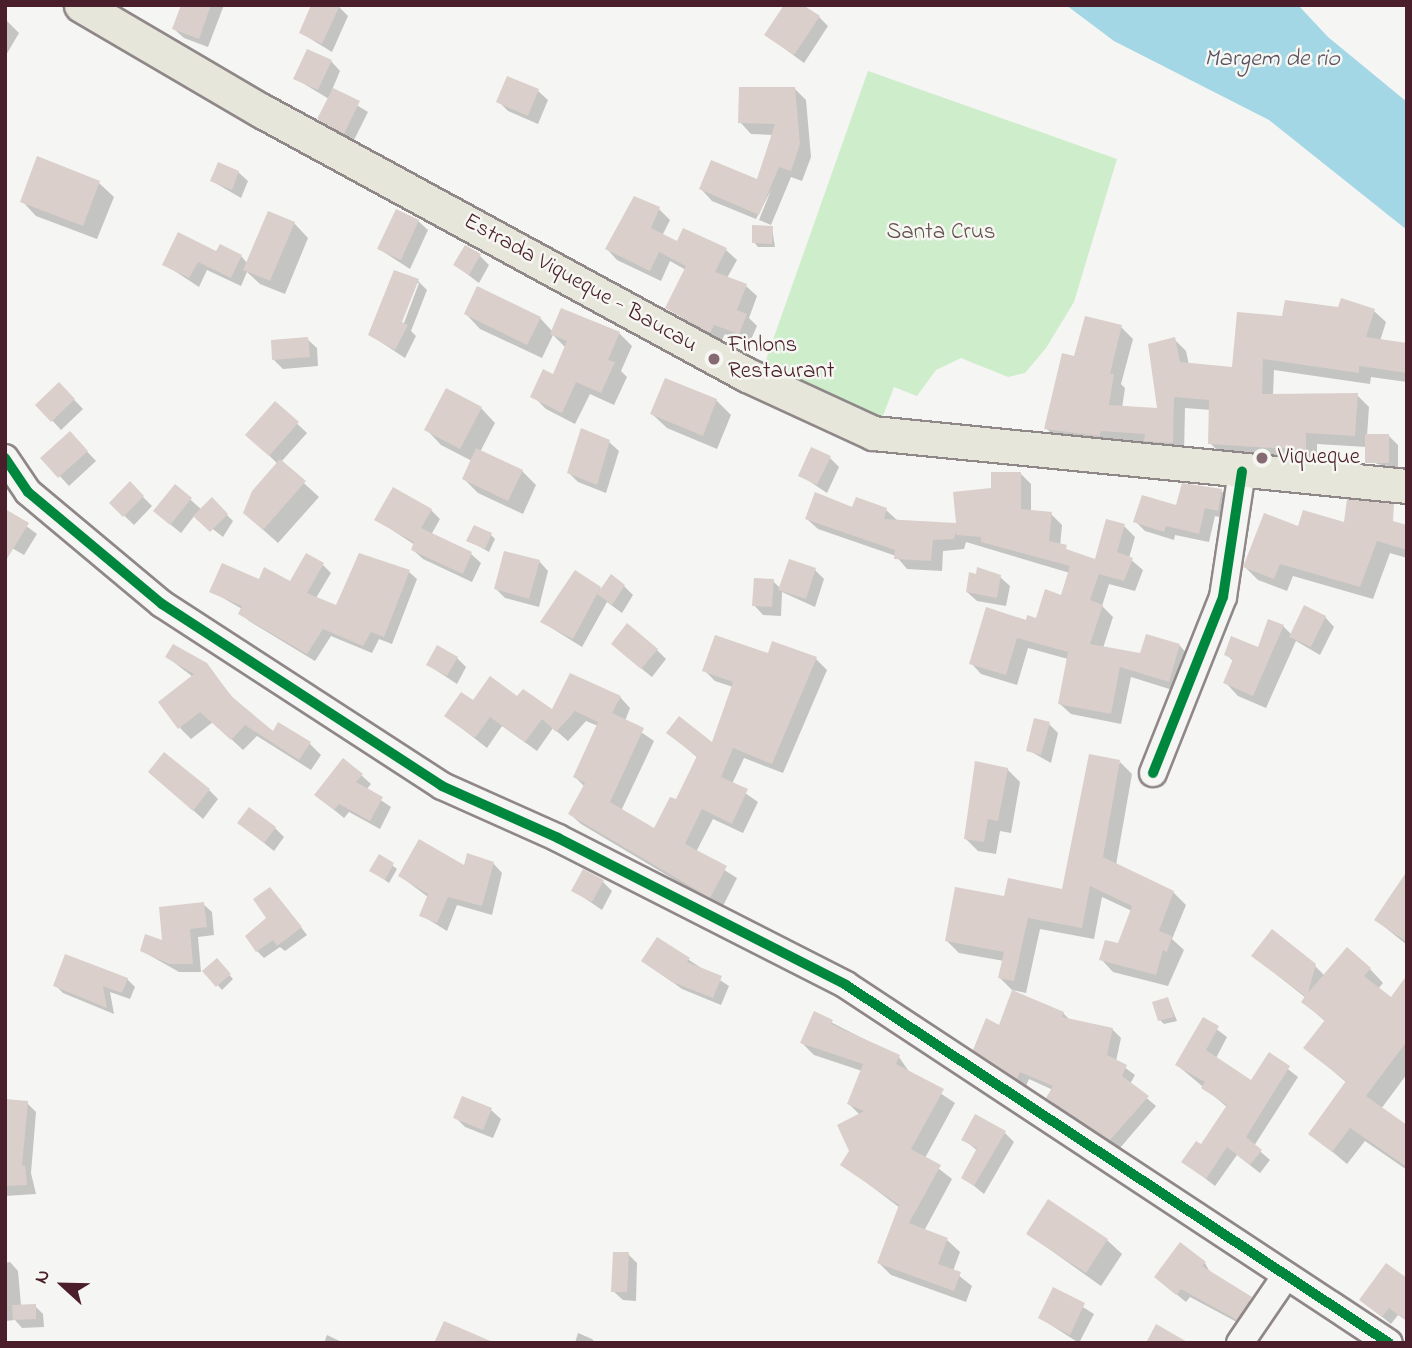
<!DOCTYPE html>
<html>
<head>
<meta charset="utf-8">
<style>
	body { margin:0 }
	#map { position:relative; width:1412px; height:1348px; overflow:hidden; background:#f5f5f3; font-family:"Indie Flower",sans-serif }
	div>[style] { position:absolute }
	.green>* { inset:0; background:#ceedcb }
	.water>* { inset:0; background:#a3d7e6 }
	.shadow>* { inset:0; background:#0003 }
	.building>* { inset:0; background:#dacfca }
	.roads { filter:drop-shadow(2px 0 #8f8788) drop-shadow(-2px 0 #8f8788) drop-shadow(0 2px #8f8788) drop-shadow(0 -2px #8f8788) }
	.minor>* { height:26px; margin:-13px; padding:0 13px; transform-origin:13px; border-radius:13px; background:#f5f5f3 }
	.major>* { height:33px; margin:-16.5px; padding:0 16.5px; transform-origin:16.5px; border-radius:16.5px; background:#e7e6da }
	.cycleway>* { height:10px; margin:-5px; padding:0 5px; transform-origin:5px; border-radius:5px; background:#00873e }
	.dots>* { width:19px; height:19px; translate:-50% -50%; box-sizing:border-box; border:4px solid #f6f6f2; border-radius:50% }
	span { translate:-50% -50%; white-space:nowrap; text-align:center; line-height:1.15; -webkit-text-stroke:5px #f6f6f2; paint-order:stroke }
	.park-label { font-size:23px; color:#63514b }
	.street-label { font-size:23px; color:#4a1f2b }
	.poi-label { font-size:23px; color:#4a1f2b }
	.left { translate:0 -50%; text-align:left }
	.water-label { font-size:24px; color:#5a5261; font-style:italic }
	.frame { position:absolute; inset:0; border:7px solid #4a1f2b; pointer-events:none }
	.north { position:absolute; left:28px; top:1250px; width:70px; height:70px; -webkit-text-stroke:5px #f6f6f2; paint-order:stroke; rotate:292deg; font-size:19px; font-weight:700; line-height:28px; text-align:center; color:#4a1f2b }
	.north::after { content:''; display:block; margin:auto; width:24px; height:32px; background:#4a1f2b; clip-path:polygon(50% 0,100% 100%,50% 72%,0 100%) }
</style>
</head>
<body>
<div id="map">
	<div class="green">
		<div style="clip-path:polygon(868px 71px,1117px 159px,1074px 302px,1046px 348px,1025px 373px,1008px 377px,961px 358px,936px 370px,917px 396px,894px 387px,881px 421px,763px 368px)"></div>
	</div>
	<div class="water">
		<div style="clip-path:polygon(1066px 5px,1298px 5px,1328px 37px,1407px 102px,1407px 230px,1269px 120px,1114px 41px)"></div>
	</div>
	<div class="shadow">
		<div style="clip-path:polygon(183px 5px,224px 5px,208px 47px,184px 38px,174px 29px)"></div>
		<div style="clip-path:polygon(339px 7px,348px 16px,332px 52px,301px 33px)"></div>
		<div style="clip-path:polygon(819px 17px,828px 26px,804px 63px,766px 35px)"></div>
		<div style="clip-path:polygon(5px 19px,19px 33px,5px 57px)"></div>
		<div style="clip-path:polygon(331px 61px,340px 71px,332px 90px,368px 112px,353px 142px,320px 119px,329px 99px,296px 79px)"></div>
		<div style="clip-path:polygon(508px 78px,538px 91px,548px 100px,538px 124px,508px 111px,499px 102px)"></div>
		<div style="clip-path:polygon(795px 89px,806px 100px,811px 157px,802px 181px,791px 177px,771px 225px,759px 220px,771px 190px,756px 219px,712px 201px,701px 189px,758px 181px,774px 135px,751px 134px,740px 122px)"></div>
		<div style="clip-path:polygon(238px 172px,248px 181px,241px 198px,212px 181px)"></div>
		<div style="clip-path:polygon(99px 183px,114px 197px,97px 239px,36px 216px,22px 201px)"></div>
		<div style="clip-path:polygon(659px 209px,670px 220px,662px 236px,677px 243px,726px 250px,737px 260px,727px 278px,746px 286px,757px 296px,749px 318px,757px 326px,749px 344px,725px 334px,721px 342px,667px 308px,686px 270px,670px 261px,661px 281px,617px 260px,607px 249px)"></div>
		<div style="clip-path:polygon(418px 221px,428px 230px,410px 269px,379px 249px)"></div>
		<div style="clip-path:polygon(294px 223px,308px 238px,285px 294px,260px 284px,247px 272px,241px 286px,207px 270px,199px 287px,164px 264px,217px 253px,241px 256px,248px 264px)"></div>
		<div style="clip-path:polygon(772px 228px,775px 247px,758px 247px,754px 242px)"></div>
		<div style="clip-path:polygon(480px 256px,489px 265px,479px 283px,455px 265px)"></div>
		<div style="clip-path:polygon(evenodd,395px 272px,418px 281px,427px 290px,411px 331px,416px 336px,405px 358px,370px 335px,395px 272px,415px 283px,419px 283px,401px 331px,397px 329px,415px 283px)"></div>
		<div style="clip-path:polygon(1374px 311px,1386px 322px,1380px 341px,1407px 345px,1407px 382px,1371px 377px,1370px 384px,1274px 370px,1273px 395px,1357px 395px,1369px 407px,1367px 436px,1388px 435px,1398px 445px,1398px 468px,1377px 464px,1367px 454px,1367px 447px,1317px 444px,1317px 461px,1222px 455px,1210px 443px,1211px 410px,1185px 408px,1184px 454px,1058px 440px,1046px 428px,1075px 358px,1121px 327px,1133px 339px,1121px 384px,1125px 388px,1122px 408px,1159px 410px,1174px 339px,1186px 351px,1189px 365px,1233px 369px,1284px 318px)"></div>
		<div style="clip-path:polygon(466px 314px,540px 318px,553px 332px,619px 333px,632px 346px,621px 371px,627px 377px,614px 405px,590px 394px,575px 424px,546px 409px,533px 396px,554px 376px,566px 348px,553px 335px,542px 358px,480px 329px)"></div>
		<div style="clip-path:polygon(307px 339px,317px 348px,318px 366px,283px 369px,274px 360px)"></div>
		<div style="clip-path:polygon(59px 384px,83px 409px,61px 430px,38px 405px)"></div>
		<div style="clip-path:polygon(716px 400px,731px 415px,717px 449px,667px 428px,652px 414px)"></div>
		<div style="clip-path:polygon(275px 403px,307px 433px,281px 462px,319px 497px,278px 543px,260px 527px,278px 464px,257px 444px)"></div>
		<div style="clip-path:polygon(481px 408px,495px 423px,480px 452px,522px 471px,536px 485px,523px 514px,478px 493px,464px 479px,472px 461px,441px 445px,427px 430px)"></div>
		<div style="clip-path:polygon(609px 442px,619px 451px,606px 493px,578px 482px,569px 473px)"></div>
		<div style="clip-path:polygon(79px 443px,96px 461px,69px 486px,43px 458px)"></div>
		<div style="clip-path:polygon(830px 458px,839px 467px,827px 493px,800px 475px)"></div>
		<div style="clip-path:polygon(1020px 473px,1031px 484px,1031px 512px,1051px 514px,1062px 525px,1060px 547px,1096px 561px,1124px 526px,1135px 537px,1129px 558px,1143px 570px,1135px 591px,1109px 584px,1102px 606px,1113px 617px,1103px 648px,1141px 655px,1147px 636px,1180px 646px,1190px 657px,1179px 692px,1131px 677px,1121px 724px,1071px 714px,1060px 704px,1068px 659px,1028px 648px,1017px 685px,981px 674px,971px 663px,1027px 622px,1037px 620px,1062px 597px,1070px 573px,966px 542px,964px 549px,943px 551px,942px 571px,907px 569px,896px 556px,818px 529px,807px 519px,853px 509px,886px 510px,898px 521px,957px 525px,992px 490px)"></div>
		<div style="clip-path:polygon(130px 484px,152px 506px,134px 525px,111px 503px)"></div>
		<div style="clip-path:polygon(175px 486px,202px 510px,212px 500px,233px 521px,223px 537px,195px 515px,181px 533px,165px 520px)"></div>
		<div style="clip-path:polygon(1221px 491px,1231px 500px,1227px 519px,1215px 516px,1209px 542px,1175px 535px,1174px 540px,1145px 531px,1135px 521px)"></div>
		<div style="clip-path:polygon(431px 510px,440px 519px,431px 535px,471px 554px,481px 563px,472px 582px,423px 559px,413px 550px,415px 545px,377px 520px)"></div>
		<div style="clip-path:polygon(6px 511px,37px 534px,24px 555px,5px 544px)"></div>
		<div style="clip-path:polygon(1345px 524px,1407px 537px,1407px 558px,1390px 553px,1373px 599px,1293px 576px,1287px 591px,1258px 580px,1245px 567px,1299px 528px)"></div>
		<div style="clip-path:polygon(491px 535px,495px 539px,489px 552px,468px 540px)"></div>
		<div style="clip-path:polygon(539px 561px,548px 571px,539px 607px,505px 598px,496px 589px)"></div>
		<div style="clip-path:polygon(323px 565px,331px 573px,316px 598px,337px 608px,409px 572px,417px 579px,392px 644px,379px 639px,372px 653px,331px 636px,315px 661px,249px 621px,241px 613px,242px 609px,211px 591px,259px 581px,290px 583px)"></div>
		<div style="clip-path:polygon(815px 570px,824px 579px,815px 607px,782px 592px,781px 616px,763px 615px,754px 605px,773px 581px,780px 588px)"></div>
		<div style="clip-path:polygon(1000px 577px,1010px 586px,1006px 606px,977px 601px,967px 592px)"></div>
		<div style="clip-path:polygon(624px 586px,633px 595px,622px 613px,607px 602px,582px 647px,542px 622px,599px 589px)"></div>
		<div style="clip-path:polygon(1325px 617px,1334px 627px,1320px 655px,1296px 641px,1266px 708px,1238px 696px,1225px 682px,1234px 662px,1226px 654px,1259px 650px,1283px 626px,1292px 635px)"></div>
		<div style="clip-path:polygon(657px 650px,666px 659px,652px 677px,622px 653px)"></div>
		<div style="clip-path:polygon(769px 655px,816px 659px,827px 670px,783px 773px,744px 758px,732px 784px,758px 802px,743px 833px,713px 819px,696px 852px,737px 878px,722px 908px,581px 824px,570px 814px,585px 787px,575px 777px,598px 726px,586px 721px,568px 741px,553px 728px,537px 751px,502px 726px,487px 748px,446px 716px,473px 702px,518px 699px,553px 712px,620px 697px,630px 708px,625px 721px,654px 741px,621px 811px,655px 830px,676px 802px,698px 758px,668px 733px,713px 745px,733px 687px,715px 681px,704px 670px)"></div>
		<div style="clip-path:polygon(167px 657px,206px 665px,238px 704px,273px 733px,310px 744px,321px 755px,311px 770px,257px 736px,243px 750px,213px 722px,191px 739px,180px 728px,193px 677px)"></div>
		<div style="clip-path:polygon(457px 658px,466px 667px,457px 684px,428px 665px)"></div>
		<div style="clip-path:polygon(1049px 724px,1058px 733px,1051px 763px,1028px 750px)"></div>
		<div style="clip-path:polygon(1120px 762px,1132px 774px,1116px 865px,1173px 892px,1186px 905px,1172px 939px,1184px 950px,1168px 986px,1113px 972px,1101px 959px,1119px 946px,1132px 911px,1102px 897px,1094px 939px,1040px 929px,1026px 993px,1012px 990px,1000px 978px,1004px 961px,959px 953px,947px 941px,1006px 898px,1064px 891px)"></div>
		<div style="clip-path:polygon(1007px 769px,1020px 782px,1011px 833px,1000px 831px,996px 854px,978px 851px,965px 838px)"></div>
		<div style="clip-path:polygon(361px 775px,371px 784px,366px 790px,391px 807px,380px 829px,349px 812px,344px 818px,316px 795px)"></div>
		<div style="clip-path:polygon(160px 781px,209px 790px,218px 799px,203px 819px)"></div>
		<div style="clip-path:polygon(239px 823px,275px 828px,284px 837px,274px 851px)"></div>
		<div style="clip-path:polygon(380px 856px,397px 869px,389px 883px,376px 874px)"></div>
		<div style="clip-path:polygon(493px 863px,502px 873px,492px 915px,457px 905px,447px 931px,421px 915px,428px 897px,400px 876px)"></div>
		<div style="clip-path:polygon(1407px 874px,1407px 945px,1376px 920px)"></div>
		<div style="clip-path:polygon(603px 882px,612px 891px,602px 910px,574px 891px)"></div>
		<div style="clip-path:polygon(277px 897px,307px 935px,285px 951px,280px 947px,264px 958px,257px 951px)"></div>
		<div style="clip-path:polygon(203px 904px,212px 912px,214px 935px,198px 937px,201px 972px,179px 972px,142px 951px,164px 942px)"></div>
		<div style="clip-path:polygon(1253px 956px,1315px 966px,1325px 976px,1370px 969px,1383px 983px,1378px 989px,1391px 999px,1407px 978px,1407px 1074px,1381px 1109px,1407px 1127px,1407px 1170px,1365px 1141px,1347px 1164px,1310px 1133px,1347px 1083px,1306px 1048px,1326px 1022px,1303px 1002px,1306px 998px)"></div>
		<div style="clip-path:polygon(216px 960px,233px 979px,222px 990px,205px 971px)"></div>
		<div style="clip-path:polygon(689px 960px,729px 986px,721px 1005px,682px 989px,643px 961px)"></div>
		<div style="clip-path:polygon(127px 979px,135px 987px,130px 999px,110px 992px,114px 1014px,63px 993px,55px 985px)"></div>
		<div style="clip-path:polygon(1168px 999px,1177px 1021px,1164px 1024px,1160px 1020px)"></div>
		<div style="clip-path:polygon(1063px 1013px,1070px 1020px,1113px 1030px,1121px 1038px,1116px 1061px,1135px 1075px,1130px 1084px,1156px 1106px,1120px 1148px,1057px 1106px,1048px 1098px,1053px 1090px,1029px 1079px,1026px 1086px,976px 1050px,1000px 1027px)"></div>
		<div style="clip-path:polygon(815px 1014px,899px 1057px,910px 1073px,955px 1103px,925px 1158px,952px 1179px,924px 1231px,947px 1240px,960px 1252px,953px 1271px,972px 1286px,966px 1302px,891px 1275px,879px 1263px,900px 1208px,842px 1164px,851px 1151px,860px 1115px,849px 1104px,862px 1071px,814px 1055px,802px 1043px)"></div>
		<div style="clip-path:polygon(1203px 1019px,1227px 1037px,1216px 1058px,1252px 1082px,1270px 1055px,1298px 1077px,1254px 1146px,1270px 1160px,1260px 1173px,1237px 1155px,1215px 1186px,1184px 1162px,1201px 1146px,1227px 1107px,1177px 1065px)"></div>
		<div style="clip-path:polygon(463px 1098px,491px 1110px,501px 1119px,493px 1138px,465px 1127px,455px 1117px)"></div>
		<div style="clip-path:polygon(5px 1101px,27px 1103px,36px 1112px,31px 1173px,36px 1194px,5px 1196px)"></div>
		<div style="clip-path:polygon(1005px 1133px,1014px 1142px,984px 1194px,963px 1177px,978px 1151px,963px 1139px)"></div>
		<div style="clip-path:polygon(1028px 1234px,1107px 1240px,1122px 1254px,1101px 1286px)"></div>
		<div style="clip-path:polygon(628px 1254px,637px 1263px,636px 1301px,623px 1300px,613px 1291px)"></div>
		<div style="clip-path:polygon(10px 1262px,18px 1271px,21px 1306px,35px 1306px,43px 1314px,44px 1327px,22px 1328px,15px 1320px,5px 1321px,5px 1263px)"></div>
		<div style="clip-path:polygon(1205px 1263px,1211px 1274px,1259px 1307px,1246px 1327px,1190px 1297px,1186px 1302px,1165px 1285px)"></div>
		<div style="clip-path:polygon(1407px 1280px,1407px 1321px,1398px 1315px,1391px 1324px,1361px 1300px)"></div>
		<div style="clip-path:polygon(1054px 1289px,1094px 1314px,1079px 1343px,1040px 1318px)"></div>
		<div style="clip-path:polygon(578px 1333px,592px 1339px,596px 1343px,575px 1343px)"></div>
		<div style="clip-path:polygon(327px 1335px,344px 1343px,324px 1343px)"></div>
	</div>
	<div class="building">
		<div style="clip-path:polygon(181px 5px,211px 5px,199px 39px,172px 29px)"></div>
		<div style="clip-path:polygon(311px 5px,340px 5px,322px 44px,299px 33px)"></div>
		<div style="clip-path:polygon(784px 5px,803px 5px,820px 16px,794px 55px,764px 35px)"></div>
		<div style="clip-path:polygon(307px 49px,332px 60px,318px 90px,293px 79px)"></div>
		<div style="clip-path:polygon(507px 76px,539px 89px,528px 116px,496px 102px)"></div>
		<div style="clip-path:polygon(739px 87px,795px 87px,800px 144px,791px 171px,779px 167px,759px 215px,699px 189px,711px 160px,757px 179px,775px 124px,738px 123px)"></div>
		<div style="clip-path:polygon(333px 88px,360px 101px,344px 134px,317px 119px)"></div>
		<div style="clip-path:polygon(37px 156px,100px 181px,83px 226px,20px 202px)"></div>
		<div style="clip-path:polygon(218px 162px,239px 171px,232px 190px,210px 181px)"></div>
		<div style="clip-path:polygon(634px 196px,660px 207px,651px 228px,677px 241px,683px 228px,727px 248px,715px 272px,747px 284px,737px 310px,747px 314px,739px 334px,714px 325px,710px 333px,665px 308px,686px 266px,659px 252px,650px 271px,605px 249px)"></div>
		<div style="clip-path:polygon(396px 209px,419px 220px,401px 260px,377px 249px)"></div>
		<div style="clip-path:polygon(268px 211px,295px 222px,270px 281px,243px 270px)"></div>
		<div style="clip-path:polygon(752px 225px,773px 226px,772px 244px,752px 243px)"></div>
		<div style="clip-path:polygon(178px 232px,216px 251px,220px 244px,242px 255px,231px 278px,198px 262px,189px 278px,162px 265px)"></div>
		<div style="clip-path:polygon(465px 245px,481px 254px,469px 275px,453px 265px)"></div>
		<div style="clip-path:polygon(394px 270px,419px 279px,402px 322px,408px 325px,395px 350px,368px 335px)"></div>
		<div style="clip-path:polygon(477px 286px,541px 317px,527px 345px,464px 314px)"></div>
		<div style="clip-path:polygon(1341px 298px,1375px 309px,1366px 337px,1407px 343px,1407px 373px,1359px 366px,1359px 373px,1263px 359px,1262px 394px,1358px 393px,1355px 436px,1306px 433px,1306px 450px,1208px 444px,1209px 400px,1174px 397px,1173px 443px,1144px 441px,1145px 434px,1101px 431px,1100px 436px,1044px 429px,1062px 353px,1074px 356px,1085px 316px,1122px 325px,1110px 374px,1114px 374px,1109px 405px,1157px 408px,1148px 344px,1175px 337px,1180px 362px,1232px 367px,1237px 312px,1282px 316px,1285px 300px,1338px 307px)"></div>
		<div style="clip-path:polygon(561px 308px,620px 332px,608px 360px,615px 362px,601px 393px,576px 382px,562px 413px,530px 397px,543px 369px,553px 374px,567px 341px,550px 334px)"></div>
		<div style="clip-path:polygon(308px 337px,310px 357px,272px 360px,271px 340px)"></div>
		<div style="clip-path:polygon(665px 378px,717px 399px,703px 436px,650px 414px)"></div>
		<div style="clip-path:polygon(59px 382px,75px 399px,51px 422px,35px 405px)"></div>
		<div style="clip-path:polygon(446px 388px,482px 407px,460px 449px,424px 430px)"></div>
		<div style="clip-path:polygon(275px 401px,299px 422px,269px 456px,245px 435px)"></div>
		<div style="clip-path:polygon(581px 428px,610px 440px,597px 485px,567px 473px)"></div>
		<div style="clip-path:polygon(70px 431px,88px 451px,58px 478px,40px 458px)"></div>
		<div style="clip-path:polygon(1365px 434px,1389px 434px,1389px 463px,1365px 463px)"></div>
		<div style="clip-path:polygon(811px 447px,831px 456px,817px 485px,798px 476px)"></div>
		<div style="clip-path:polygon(476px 448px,523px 470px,508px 501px,462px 479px)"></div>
		<div style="clip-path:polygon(280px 459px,306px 481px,263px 530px,243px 513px,252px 491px)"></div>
		<div style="clip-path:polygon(991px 472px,1021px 472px,1021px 509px,1052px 512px,1049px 541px,1067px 545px,1066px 549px,1095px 559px,1106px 519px,1125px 524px,1117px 552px,1133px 558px,1124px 581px,1099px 574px,1090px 600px,1103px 605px,1090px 644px,1140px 653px,1146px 634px,1180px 644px,1169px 682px,1120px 667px,1111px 714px,1058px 704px,1068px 652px,1017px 638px,1006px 675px,969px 664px,986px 607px,1026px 620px,1027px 615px,1036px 618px,1045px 589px,1061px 595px,1070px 566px,981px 542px,981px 537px,956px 535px,956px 531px,954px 539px,933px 540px,931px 561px,894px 559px,895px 550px,805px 519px,815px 492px,852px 507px,856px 497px,887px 508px,884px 519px,956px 523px,953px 492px,991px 488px)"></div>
		<div style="clip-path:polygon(130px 481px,144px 496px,123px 517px,109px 503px)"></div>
		<div style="clip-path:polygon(1182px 483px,1222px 489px,1218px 511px,1205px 508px,1199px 534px,1166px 526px,1164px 532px,1133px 522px,1142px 495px,1176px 505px)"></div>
		<div style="clip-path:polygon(175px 484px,192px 498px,170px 525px,153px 511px)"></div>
		<div style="clip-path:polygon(393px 487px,432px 509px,421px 528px,472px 552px,463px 574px,411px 550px,414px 542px,374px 520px)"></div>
		<div style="clip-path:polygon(212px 497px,228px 514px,210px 532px,193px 516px)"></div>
		<div style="clip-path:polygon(1347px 499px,1394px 504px,1393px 521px,1407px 525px,1407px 550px,1377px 541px,1360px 587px,1280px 564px,1274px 579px,1243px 567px,1264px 513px,1298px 526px,1303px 510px,1344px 522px)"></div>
		<div style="clip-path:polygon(5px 509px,29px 523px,5px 562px)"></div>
		<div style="clip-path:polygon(474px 525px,492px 533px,485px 549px,466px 541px)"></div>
		<div style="clip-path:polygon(504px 551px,540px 560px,529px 599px,494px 589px)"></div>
		<div style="clip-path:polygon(306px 553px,324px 563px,307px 593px,336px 605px,359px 553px,410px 570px,384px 637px,371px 632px,363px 646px,323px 629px,307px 654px,238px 614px,242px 606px,209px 592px,222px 563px,259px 579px,264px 567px,290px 581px)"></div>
		<div style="clip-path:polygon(789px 559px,816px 568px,806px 599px,778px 590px)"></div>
		<div style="clip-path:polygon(977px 567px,1001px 575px,997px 598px,966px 592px,969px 572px,976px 574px)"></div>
		<div style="clip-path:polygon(575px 570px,601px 587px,597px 594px,611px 574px,625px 585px,612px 605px,597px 594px,573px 639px,540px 622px)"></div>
		<div style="clip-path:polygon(754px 578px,774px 579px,772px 607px,752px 606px)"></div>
		<div style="clip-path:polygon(1304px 605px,1326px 616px,1311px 647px,1289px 637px)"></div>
		<div style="clip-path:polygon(1268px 619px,1284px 625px,1253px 696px,1223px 683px,1233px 659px,1224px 655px,1231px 636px,1258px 647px)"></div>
		<div style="clip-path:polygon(627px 623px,658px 649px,641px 669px,611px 644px)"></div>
		<div style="clip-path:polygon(715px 635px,768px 653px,772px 641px,817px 657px,772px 764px,733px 748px,721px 777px,748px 789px,732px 824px,702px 809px,685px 844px,727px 866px,710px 898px,568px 814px,585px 783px,573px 777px,598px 722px,575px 711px,556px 732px,542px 719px,525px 742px,490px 717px,475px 738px,444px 716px,461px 692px,473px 700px,490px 676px,517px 696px,523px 689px,552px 709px,570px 673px,621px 696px,612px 713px,644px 728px,610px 802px,654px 828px,670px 797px,676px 799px,697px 756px,666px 733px,679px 716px,712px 742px,733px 682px,702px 671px)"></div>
		<div style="clip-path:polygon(173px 644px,207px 663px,231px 696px,273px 731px,278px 722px,311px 742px,299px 760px,245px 725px,231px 740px,200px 712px,178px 729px,158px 702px,194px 674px,165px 657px)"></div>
		<div style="clip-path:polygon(437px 645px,458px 657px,447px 676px,426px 665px)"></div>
		<div style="clip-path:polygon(1034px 718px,1050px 722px,1041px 755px,1026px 751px)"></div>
		<div style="clip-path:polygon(164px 752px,210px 789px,193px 811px,148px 772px)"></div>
		<div style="clip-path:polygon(1089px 754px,1120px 760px,1103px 857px,1174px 891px,1159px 931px,1172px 936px,1167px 952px,1163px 950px,1156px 975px,1099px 960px,1105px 940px,1118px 943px,1132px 906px,1090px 886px,1082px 928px,1028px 918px,1014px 981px,998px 978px,1004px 952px,945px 941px,955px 887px,1004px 896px,1008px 878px,1062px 889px)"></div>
		<div style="clip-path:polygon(343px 758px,363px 774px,356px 782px,383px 797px,370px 821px,339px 804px,334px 810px,314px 795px)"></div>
		<div style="clip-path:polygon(975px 761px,1008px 768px,998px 821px,988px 819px,984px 842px,964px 839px)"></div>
		<div style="clip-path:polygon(249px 807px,276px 827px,264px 843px,237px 823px)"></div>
		<div style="clip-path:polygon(419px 839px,464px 865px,467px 853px,494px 862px,482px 906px,448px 897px,437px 923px,419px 916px,428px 894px,398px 876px)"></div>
		<div style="clip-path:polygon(379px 854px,394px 863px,385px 880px,369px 871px)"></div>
		<div style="clip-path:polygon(583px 869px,604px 880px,592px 902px,571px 891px)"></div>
		<div style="clip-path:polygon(1407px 871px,1407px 942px,1374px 920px)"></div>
		<div style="clip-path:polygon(270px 887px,302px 927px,277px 946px,273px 940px,256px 952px,245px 936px,266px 918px,253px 899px)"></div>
		<div style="clip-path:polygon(204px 902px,207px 927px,190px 929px,193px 964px,169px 964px,140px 951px,145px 934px,162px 940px,159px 907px)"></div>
		<div style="clip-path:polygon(1272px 929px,1316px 964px,1308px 993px,1347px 947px,1371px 968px,1364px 976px,1391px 997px,1407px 975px,1407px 1041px,1366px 1096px,1407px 1125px,1407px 1167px,1350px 1128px,1332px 1152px,1308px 1134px,1346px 1081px,1303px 1048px,1325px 1020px,1301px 1002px,1305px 996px,1251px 956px)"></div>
		<div style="clip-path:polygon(657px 937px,690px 958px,687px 962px,722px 976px,713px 998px,672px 982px,641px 961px)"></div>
		<div style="clip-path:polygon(65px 954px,128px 978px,122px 993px,103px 986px,107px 1008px,53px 986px)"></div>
		<div style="clip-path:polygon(217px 958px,231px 974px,216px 987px,202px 971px)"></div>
		<div style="clip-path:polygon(1012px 990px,1064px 1012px,1062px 1017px,1113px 1028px,1107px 1055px,1127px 1065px,1122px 1076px,1149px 1096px,1110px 1140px,1046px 1098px,1053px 1086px,1020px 1072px,1017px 1079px,973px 1050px,986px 1018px,999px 1025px)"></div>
		<div style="clip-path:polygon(1168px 997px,1174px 1017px,1158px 1021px,1152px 1002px)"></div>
		<div style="clip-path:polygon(814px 1011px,833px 1020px,831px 1024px,900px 1055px,896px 1064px,944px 1089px,911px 1149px,941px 1165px,909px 1223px,948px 1238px,938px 1264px,961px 1272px,954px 1291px,877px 1263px,899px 1205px,840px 1165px,849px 1151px,837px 1125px,864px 1111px,847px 1104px,863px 1064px,800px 1043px)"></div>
		<div style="clip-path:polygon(1203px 1017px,1219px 1026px,1206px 1050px,1251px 1080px,1269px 1052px,1290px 1066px,1246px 1137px,1262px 1150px,1250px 1165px,1227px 1147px,1206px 1179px,1181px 1162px,1196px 1141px,1201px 1144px,1227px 1105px,1201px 1088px,1205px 1082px,1175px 1065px)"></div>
		<div style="clip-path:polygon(462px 1096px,492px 1108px,483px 1130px,453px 1118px)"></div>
		<div style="clip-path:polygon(5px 1099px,28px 1101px,22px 1166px,25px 1165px,27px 1185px,5px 1186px)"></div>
		<div style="clip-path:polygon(975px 1114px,1006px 1131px,974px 1186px,961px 1178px,977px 1148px,961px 1140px)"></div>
		<div style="clip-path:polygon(1048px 1199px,1108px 1239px,1086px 1273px,1026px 1234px)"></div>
		<div style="clip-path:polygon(1180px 1242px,1206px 1262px,1202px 1266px,1252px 1297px,1237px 1320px,1181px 1289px,1176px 1295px,1154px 1277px)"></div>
		<div style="clip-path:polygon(613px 1252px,629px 1252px,627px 1292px,611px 1292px)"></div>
		<div style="clip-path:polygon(1386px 1263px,1407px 1278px,1407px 1321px,1389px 1308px,1382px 1317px,1359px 1300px)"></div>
		<div style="clip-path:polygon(1053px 1287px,1085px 1303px,1070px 1335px,1038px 1318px)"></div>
		<div style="clip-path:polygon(36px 1304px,36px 1319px,13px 1320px,12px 1305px)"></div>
		<div style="clip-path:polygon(444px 1321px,495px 1343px,434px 1343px)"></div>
		<div style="clip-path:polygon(1156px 1324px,1189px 1343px,1146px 1343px)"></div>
	</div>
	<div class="roads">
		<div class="minor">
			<div style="left:5px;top:458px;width:41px;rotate:55.9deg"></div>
			<div style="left:28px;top:492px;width:175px;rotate:39.9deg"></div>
			<div style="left:162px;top:604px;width:334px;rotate:33deg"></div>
			<div style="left:442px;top:786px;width:127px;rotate:24.1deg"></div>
			<div style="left:558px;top:838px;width:323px;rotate:27deg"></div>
			<div style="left:846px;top:985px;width:650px;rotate:33.4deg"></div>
			<div style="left:1153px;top:773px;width:189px;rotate:-68.3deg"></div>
			<div style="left:1223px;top:597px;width:127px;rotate:-81.4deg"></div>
			<div style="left:1240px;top:1343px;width:80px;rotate:-55.7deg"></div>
		</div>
		<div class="major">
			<div style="left:81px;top:5px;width:210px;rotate:30.4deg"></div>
			<div style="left:262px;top:111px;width:552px;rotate:28.56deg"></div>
			<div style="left:747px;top:375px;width:139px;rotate:24.7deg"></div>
			<div style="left:873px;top:433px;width:537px;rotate:5.67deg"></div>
		</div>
	</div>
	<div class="cycleway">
		<div style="left:5px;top:458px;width:41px;rotate:55.9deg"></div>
		<div style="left:28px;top:492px;width:175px;rotate:39.9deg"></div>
		<div style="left:162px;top:604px;width:334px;rotate:33deg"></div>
		<div style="left:442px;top:786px;width:127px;rotate:24.1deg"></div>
		<div style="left:558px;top:838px;width:323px;rotate:27deg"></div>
		<div style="left:846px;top:985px;width:650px;rotate:33.4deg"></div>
		<div style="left:1153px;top:773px;width:189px;rotate:-68.3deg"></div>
		<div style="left:1223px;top:597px;width:127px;rotate:-81.4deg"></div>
	</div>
	<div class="dots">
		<div style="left:714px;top:359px;background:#866a71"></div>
		<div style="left:1262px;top:458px;background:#866a71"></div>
	</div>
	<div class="park-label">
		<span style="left:941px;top:233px">Santa Crus</span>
	</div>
	<div class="street-label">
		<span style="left:580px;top:284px;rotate:29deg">Estrada Viqueque - Baucau</span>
	</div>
	<div class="poi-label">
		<span class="left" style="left:728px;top:359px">Finlons<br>Restaurant</span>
		<span class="left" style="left:1278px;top:458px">Viqueque</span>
	</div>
	<div class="water-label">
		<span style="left:1272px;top:60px">Margem de rio</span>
	</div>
	<div class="frame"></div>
	<div class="north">N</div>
</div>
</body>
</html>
